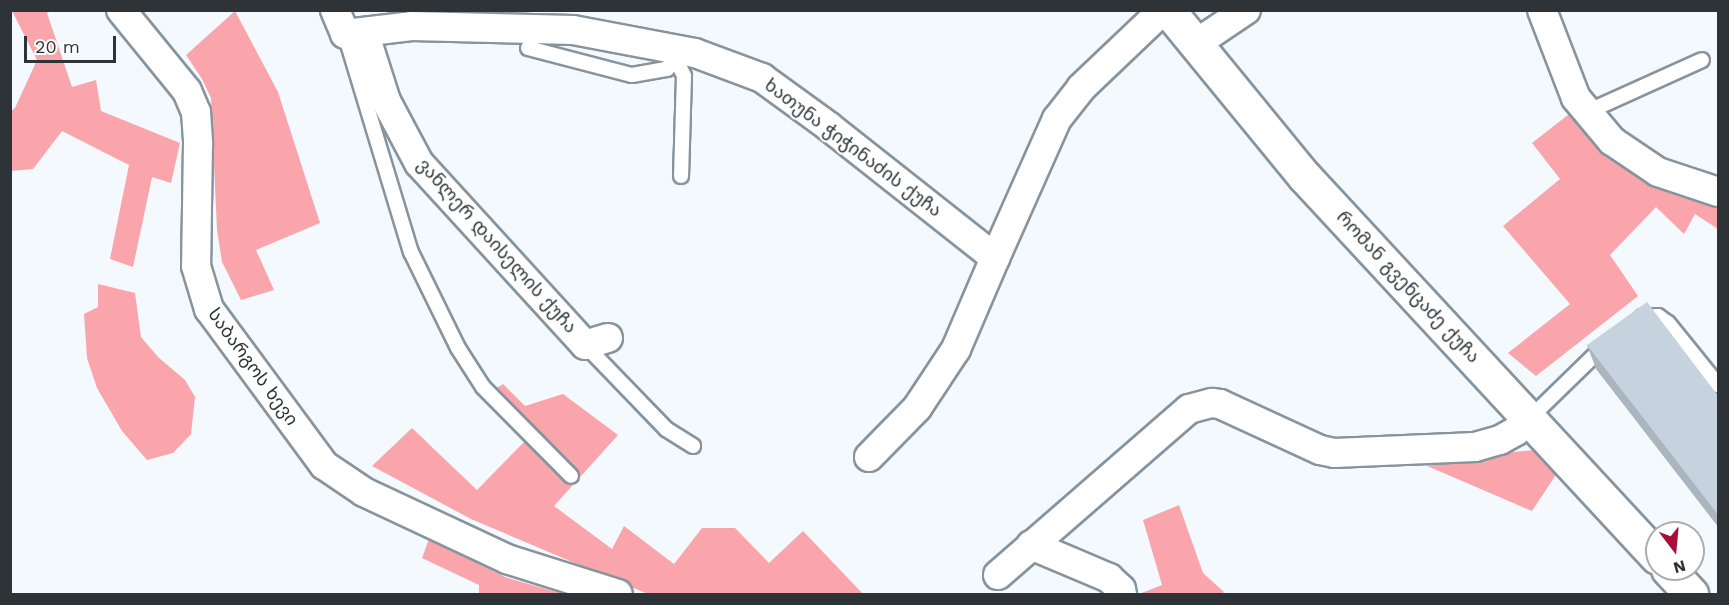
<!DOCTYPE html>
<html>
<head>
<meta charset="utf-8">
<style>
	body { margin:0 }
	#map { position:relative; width:1729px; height:605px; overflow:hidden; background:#f3f9fd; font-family:"Work Sans","Noto Sans Georgian",sans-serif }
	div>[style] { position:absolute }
	.forest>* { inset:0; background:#f9a5ab }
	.roads { filter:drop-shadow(2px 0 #87949e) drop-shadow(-2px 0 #87949e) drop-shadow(0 2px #87949e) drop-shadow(0 -2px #87949e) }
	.lane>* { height:14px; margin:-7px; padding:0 7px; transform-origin:7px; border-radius:7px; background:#fff }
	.street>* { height:28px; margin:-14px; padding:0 14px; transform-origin:14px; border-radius:14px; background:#fff }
	.secondary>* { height:33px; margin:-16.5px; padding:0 16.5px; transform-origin:16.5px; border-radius:16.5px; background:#fff }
	.wall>* { inset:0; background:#aab5bf }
	.building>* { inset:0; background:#c6d3de }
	span { translate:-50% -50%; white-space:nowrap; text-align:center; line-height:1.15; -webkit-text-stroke:4.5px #fff; paint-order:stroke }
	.street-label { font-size:18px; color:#2e3337 }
	.frame { position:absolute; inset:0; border:12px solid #2e3337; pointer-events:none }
	.north { position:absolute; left:1645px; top:521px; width:60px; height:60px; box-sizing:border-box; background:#fff; border:2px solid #abadaf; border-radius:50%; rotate:164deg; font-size:16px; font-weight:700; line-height:24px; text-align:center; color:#2e3337 }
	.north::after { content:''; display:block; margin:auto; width:21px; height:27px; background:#a70e39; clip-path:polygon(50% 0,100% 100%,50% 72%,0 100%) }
	.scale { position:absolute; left:24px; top:36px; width:92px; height:27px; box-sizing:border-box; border:3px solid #2e3337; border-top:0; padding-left:8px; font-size:18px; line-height:21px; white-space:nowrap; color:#2e3337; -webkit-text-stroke:4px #fff; paint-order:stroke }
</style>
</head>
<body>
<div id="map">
	<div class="forest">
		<div style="clip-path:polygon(12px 11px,51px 11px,47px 13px,72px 87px,96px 80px,101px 111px,180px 143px,171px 183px,152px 177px,133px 267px,110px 259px,129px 165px,62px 131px,33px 169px,11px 171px,11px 111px,15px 108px,37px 60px)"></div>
		<div style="clip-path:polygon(235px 11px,278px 92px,320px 223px,256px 250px,274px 290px,241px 300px,222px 262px,217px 230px,211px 98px,202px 79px,186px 55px)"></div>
		<div style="clip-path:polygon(1573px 111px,1589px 137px,1614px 156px,1718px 198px,1718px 229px,1695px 214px,1684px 234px,1656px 207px,1610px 255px,1638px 296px,1536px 376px,1508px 353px,1570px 304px,1503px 226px,1560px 179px,1532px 143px)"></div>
		<div style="clip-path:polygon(98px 284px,135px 293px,141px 337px,158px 357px,185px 380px,195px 397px,191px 434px,173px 453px,147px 460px,122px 431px,97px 388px,87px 358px,84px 314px,98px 307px)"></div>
		<div style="clip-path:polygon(503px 384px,525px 406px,563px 394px,618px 435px,554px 506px,612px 549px,624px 526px,674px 564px,702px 528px,735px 528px,769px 563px,803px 531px,863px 594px,648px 594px,471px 519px,372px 466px,412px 428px,477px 490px,525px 441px,487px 402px,495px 389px)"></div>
		<div style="clip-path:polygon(1534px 450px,1565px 461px,1532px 511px,1418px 462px)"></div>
		<div style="clip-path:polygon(1179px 505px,1203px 573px,1224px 592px,1222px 594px,1139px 594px,1162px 585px,1143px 520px)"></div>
		<div style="clip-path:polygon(429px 539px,505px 577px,563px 594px,479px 594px,479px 585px,422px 558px)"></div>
	</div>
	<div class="roads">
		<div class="lane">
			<div style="left:345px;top:34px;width:228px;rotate:73.2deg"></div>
			<div style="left:411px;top:252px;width:107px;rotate:63.9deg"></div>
			<div style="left:458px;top:348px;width:46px;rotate:57.3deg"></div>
			<div style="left:483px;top:387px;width:125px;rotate:45.3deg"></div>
			<div style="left:528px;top:48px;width:107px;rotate:14.6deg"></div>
			<div style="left:632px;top:75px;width:36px;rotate:-10deg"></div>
			<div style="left:667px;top:69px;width:23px;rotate:-56deg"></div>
			<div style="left:675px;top:58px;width:20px;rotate:63deg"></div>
			<div style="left:684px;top:76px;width:100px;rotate:91.7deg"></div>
			<div style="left:1587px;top:112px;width:126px;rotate:-24.3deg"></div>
			<div style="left:1642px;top:317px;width:16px;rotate:-4deg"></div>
			<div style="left:1658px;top:316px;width:12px;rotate:35deg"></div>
			<div style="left:1668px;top:323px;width:80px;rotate:51.1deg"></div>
			<div style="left:585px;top:345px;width:117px;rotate:46deg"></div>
			<div style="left:666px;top:429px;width:32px;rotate:32deg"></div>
			<div style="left:1530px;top:418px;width:105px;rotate:-44.2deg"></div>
		</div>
		<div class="street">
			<div style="left:121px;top:10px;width:104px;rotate:50.8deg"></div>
			<div style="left:187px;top:91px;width:23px;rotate:67deg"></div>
			<div style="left:196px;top:112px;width:32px;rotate:86deg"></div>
			<div style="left:198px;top:144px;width:122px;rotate:90.9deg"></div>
			<div style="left:196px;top:266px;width:45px;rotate:73.2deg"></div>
			<div style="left:209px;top:309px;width:194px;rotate:53.6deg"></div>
			<div style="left:324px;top:465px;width:48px;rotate:34deg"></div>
			<div style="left:364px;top:492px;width:158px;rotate:25.1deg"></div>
			<div style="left:507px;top:559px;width:116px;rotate:17.5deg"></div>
			<div style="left:335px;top:10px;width:26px;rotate:67deg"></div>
			<div style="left:345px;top:34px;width:67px;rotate:-6.8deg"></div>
			<div style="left:412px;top:26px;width:161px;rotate:1.4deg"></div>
			<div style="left:573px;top:30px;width:124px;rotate:10.7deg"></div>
			<div style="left:695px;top:53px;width:72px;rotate:20.5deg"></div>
			<div style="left:762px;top:78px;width:82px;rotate:36deg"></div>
			<div style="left:828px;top:126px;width:213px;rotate:38.3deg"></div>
			<div style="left:995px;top:258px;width:152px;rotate:-66deg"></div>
			<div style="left:1057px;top:119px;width:39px;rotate:-52deg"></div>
			<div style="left:1081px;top:88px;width:113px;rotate:-43.6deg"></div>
			<div style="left:1542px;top:10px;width:94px;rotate:68.9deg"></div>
			<div style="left:1576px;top:98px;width:56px;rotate:50.1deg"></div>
			<div style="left:1612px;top:141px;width:55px;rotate:34deg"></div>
			<div style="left:1658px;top:172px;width:63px;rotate:18.4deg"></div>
			<div style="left:364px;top:32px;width:72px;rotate:72.3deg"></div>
			<div style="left:386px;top:101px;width:70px;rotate:62deg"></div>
			<div style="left:419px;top:163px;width:246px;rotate:47.6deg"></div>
			<div style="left:585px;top:345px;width:24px;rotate:-17deg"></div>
			<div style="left:1197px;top:43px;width:59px;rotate:-34deg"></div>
			<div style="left:869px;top:457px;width:69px;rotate:-45.6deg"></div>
			<div style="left:917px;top:408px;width:71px;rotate:-56.5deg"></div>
			<div style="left:956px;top:349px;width:99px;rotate:-66.8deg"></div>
			<div style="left:1031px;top:545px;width:85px;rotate:22.9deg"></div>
			<div style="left:1109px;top:578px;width:16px;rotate:43deg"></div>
			<div style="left:1121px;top:589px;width:5px;rotate:79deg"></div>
			<div style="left:998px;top:575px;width:253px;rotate:-41deg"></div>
			<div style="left:1189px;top:409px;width:24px;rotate:-15deg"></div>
			<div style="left:1212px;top:403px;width:8px;rotate:7deg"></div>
			<div style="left:1220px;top:404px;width:110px;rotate:24.7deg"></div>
			<div style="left:1320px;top:450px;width:14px;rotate:12deg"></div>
			<div style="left:1334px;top:453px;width:141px;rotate:-2.4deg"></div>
			<div style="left:1475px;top:447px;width:26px;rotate:-16deg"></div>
			<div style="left:1500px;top:440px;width:18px;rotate:-29deg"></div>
			<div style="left:1516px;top:431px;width:19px;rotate:-43deg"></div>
		</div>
		<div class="secondary">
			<div style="left:1168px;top:10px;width:215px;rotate:50.7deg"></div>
			<div style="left:1304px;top:176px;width:519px;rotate:47.18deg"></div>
			<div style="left:1668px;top:569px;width:34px;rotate:47deg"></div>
		</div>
	</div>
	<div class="wall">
		<div style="clip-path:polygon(1587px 345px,1719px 397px,1719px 528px,1596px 369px)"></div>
	</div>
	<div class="building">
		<div style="clip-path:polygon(1647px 302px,1719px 397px,1719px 516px,1587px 345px)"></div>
	</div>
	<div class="street-label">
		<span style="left:853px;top:148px;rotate:37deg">ხათუნა ჭიჭინაძის ქუჩა</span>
		<span style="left:497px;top:246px;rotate:48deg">ვანლერ დაისელის ქუჩა</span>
		<span style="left:1408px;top:287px;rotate:47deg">რომან გვენცაძე ქუჩა</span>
		<span style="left:253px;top:367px;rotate:54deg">საბარგოს ხევი</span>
	</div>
	<div class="frame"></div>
	<div class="north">N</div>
	<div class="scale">20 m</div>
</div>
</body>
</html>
